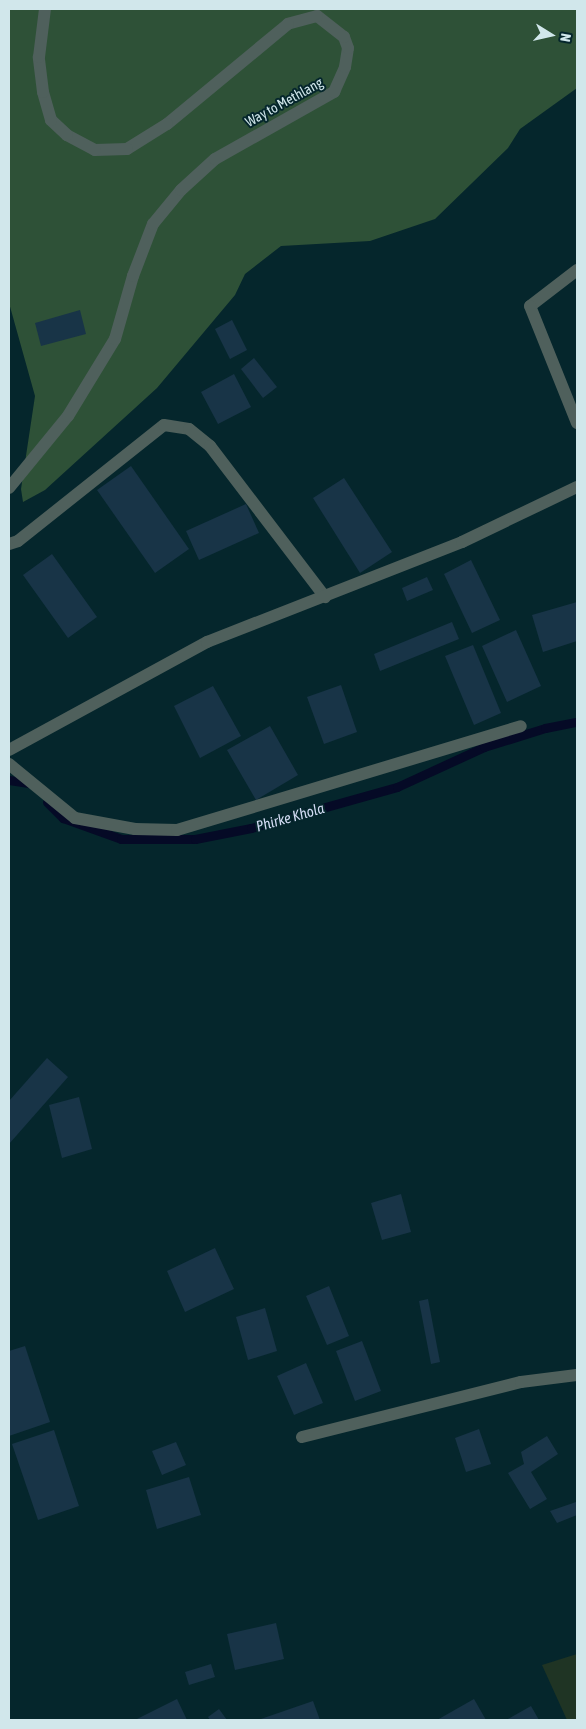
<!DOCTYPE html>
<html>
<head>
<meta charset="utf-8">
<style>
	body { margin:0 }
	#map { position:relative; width:586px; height:1729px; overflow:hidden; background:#05262c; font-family:"Asap Condensed",sans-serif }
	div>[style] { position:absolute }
	.green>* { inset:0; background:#1f3424 }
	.forest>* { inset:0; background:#2e5137 }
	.stream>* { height:9px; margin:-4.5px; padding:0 4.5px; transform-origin:4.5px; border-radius:4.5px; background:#050a26 }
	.building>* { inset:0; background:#183447 }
	.street>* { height:12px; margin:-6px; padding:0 6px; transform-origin:6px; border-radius:6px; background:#4f605c }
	span { translate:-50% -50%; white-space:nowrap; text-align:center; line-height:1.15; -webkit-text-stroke:4px #05262c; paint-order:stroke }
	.street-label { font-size:14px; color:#d1e7eb }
	.water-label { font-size:15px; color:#d2dbf3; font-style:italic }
	.frame { position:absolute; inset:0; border:10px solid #d1e7eb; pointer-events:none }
	.north { position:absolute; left:526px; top:10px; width:50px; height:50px; -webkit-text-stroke:4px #05262c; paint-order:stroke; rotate:100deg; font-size:14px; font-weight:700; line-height:20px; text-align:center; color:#d1e7eb }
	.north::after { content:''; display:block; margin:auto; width:18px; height:22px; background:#d1e7eb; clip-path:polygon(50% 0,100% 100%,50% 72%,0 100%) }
</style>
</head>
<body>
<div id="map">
	<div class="green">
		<div style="clip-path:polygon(577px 1654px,577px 1720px,567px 1720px,542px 1665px)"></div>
	</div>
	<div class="forest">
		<div style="clip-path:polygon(9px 9px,577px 9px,577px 88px,520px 129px,508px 148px,435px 219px,370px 241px,281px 246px,245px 274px,235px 295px,157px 388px,45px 490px,23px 502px,21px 489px,35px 396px,9px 303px)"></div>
	</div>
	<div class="stream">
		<div style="left:9px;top:780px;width:20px;rotate:9deg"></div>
		<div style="left:47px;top:802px;width:23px;rotate:45deg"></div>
		<div style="left:63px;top:818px;width:62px;rotate:19.9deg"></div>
		<div style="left:121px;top:839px;width:74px"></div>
		<div style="left:195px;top:839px;width:57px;rotate:-11.1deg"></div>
		<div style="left:251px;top:828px;width:152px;rotate:-15.7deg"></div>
		<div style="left:397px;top:787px;width:96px;rotate:-24.7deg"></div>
		<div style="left:484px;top:747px;width:64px;rotate:-17.3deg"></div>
		<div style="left:545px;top:728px;width:33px;rotate:-11deg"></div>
	</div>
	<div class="building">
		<div style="clip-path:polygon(80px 310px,86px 334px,41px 346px,35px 323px)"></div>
		<div style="clip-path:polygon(232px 320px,247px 350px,230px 359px,215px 329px)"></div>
		<div style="clip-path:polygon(254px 358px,277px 387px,263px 398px,241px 369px)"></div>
		<div style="clip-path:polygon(234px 374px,251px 407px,218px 424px,201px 392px)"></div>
		<div style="clip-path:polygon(131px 466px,189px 549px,155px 573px,97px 490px)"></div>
		<div style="clip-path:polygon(344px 478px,392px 552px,360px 573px,313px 498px)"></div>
		<div style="clip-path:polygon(246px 504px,259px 533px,199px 560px,186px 531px)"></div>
		<div style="clip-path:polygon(52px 554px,97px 617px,68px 638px,23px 575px)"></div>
		<div style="clip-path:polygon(471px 560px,500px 620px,472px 633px,444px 574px)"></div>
		<div style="clip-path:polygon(427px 577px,433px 590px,407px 601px,402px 588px)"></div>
		<div style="clip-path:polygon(577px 602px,577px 641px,543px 652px,532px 615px)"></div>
		<div style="clip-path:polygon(452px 622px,459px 639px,380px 671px,374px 654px)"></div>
		<div style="clip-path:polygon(516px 630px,541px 686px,507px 702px,482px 646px)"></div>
		<div style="clip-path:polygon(473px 645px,501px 713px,474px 725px,445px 656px)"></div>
		<div style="clip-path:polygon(341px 685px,357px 732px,324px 744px,307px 697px)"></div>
		<div style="clip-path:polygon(213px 686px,241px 736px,200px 758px,174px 706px)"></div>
		<div style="clip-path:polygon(270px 726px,298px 775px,256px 800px,227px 750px)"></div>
		<div style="clip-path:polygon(47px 1058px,68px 1077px,9px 1144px,9px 1101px)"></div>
		<div style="clip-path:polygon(79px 1097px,92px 1149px,62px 1158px,49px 1105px)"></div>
		<div style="clip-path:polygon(401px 1194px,411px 1232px,382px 1240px,371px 1203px)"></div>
		<div style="clip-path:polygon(215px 1248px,234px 1289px,185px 1312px,167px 1271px)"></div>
		<div style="clip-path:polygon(329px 1286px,349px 1336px,327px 1345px,306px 1296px)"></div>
		<div style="clip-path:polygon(428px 1299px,440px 1362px,431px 1364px,419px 1301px)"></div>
		<div style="clip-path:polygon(265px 1308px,277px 1351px,248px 1360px,236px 1317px)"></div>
		<div style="clip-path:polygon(362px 1341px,381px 1391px,355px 1401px,336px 1351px)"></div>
		<div style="clip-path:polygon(25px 1346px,50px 1422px,9px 1436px,9px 1351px)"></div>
		<div style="clip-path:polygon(306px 1363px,323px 1403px,294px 1415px,277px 1376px)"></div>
		<div style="clip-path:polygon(479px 1429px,491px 1464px,466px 1472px,455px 1438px)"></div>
		<div style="clip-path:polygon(54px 1430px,79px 1506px,38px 1520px,12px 1444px)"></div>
		<div style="clip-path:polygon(547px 1436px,558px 1454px,531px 1472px,547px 1499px,530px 1509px,508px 1473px,524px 1464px,521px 1452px)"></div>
		<div style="clip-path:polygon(176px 1442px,186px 1465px,162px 1475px,152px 1451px)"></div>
		<div style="clip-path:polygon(189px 1477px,201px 1515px,157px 1529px,146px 1490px)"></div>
		<div style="clip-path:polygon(576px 1502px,577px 1515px,557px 1523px,550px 1511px)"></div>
		<div style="clip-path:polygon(276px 1623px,284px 1659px,235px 1670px,227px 1634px)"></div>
		<div style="clip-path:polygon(211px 1664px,215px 1677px,189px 1685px,185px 1672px)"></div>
		<div style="clip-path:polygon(177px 1699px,187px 1720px,135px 1720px)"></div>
		<div style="clip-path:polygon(474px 1699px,486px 1720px,437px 1720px)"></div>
		<div style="clip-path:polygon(313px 1701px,320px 1720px,258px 1720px)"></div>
		<div style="clip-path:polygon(531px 1706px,539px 1720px,506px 1720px)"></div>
		<div style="clip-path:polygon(219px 1709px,227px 1720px,210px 1720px,208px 1717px)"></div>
	</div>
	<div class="street">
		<div style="left:577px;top:270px;width:59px;rotate:142.5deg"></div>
		<div style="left:530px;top:306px;width:126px;rotate:68.1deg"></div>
		<div style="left:9px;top:488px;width:93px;rotate:-50.7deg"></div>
		<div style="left:68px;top:416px;width:90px;rotate:-58.6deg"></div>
		<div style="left:115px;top:339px;width:66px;rotate:-74.1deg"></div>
		<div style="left:133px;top:276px;width:56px;rotate:-69deg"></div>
		<div style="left:153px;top:224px;width:44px;rotate:-50.5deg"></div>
		<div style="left:181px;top:190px;width:46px;rotate:-42.4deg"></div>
		<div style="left:215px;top:159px;width:137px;rotate:-29.4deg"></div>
		<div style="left:334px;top:92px;width:27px;rotate:-66deg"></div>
		<div style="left:345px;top:67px;width:19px;rotate:-81deg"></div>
		<div style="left:348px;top:48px;width:12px;rotate:-110deg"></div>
		<div style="left:344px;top:37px;width:34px;rotate:-142deg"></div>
		<div style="left:317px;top:16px;width:30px;rotate:165deg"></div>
		<div style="left:288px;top:24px;width:157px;rotate:140.4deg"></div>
		<div style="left:167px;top:124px;width:47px;rotate:148deg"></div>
		<div style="left:127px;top:149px;width:32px;rotate:178deg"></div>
		<div style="left:95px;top:150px;width:32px;rotate:-152deg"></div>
		<div style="left:67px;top:135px;width:22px;rotate:-137deg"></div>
		<div style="left:51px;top:120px;width:29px;rotate:-106deg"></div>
		<div style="left:43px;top:92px;width:35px;rotate:-97deg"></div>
		<div style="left:39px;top:57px;width:48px;rotate:-82.9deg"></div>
		<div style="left:9px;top:544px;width:9px;rotate:-18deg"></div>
		<div style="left:18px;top:541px;width:186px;rotate:-38.5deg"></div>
		<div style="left:164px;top:425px;width:25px;rotate:9deg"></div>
		<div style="left:189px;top:429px;width:27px;rotate:39deg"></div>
		<div style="left:210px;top:446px;width:190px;rotate:52.7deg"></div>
		<div style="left:9px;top:750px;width:226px;rotate:-28.6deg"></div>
		<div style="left:207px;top:642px;width:274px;rotate:-21.4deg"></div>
		<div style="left:462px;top:542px;width:127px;rotate:-25.6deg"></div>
		<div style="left:9px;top:764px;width:85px;rotate:39.3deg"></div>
		<div style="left:75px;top:818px;width:61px;rotate:10.4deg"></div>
		<div style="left:135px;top:829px;width:42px;rotate:1.4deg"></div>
		<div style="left:177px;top:830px;width:359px;rotate:-16.8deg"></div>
		<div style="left:302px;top:1437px;width:226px;rotate:-14.1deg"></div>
		<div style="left:521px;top:1382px;width:56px;rotate:-7.1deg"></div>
	</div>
	<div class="street-label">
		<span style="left:284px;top:102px;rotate:-29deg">Way to Methlang</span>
	</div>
	<div class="water-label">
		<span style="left:290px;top:817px;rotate:-16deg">Phirke Khola</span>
	</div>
	<div class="frame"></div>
	<div class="north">N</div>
</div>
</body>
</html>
